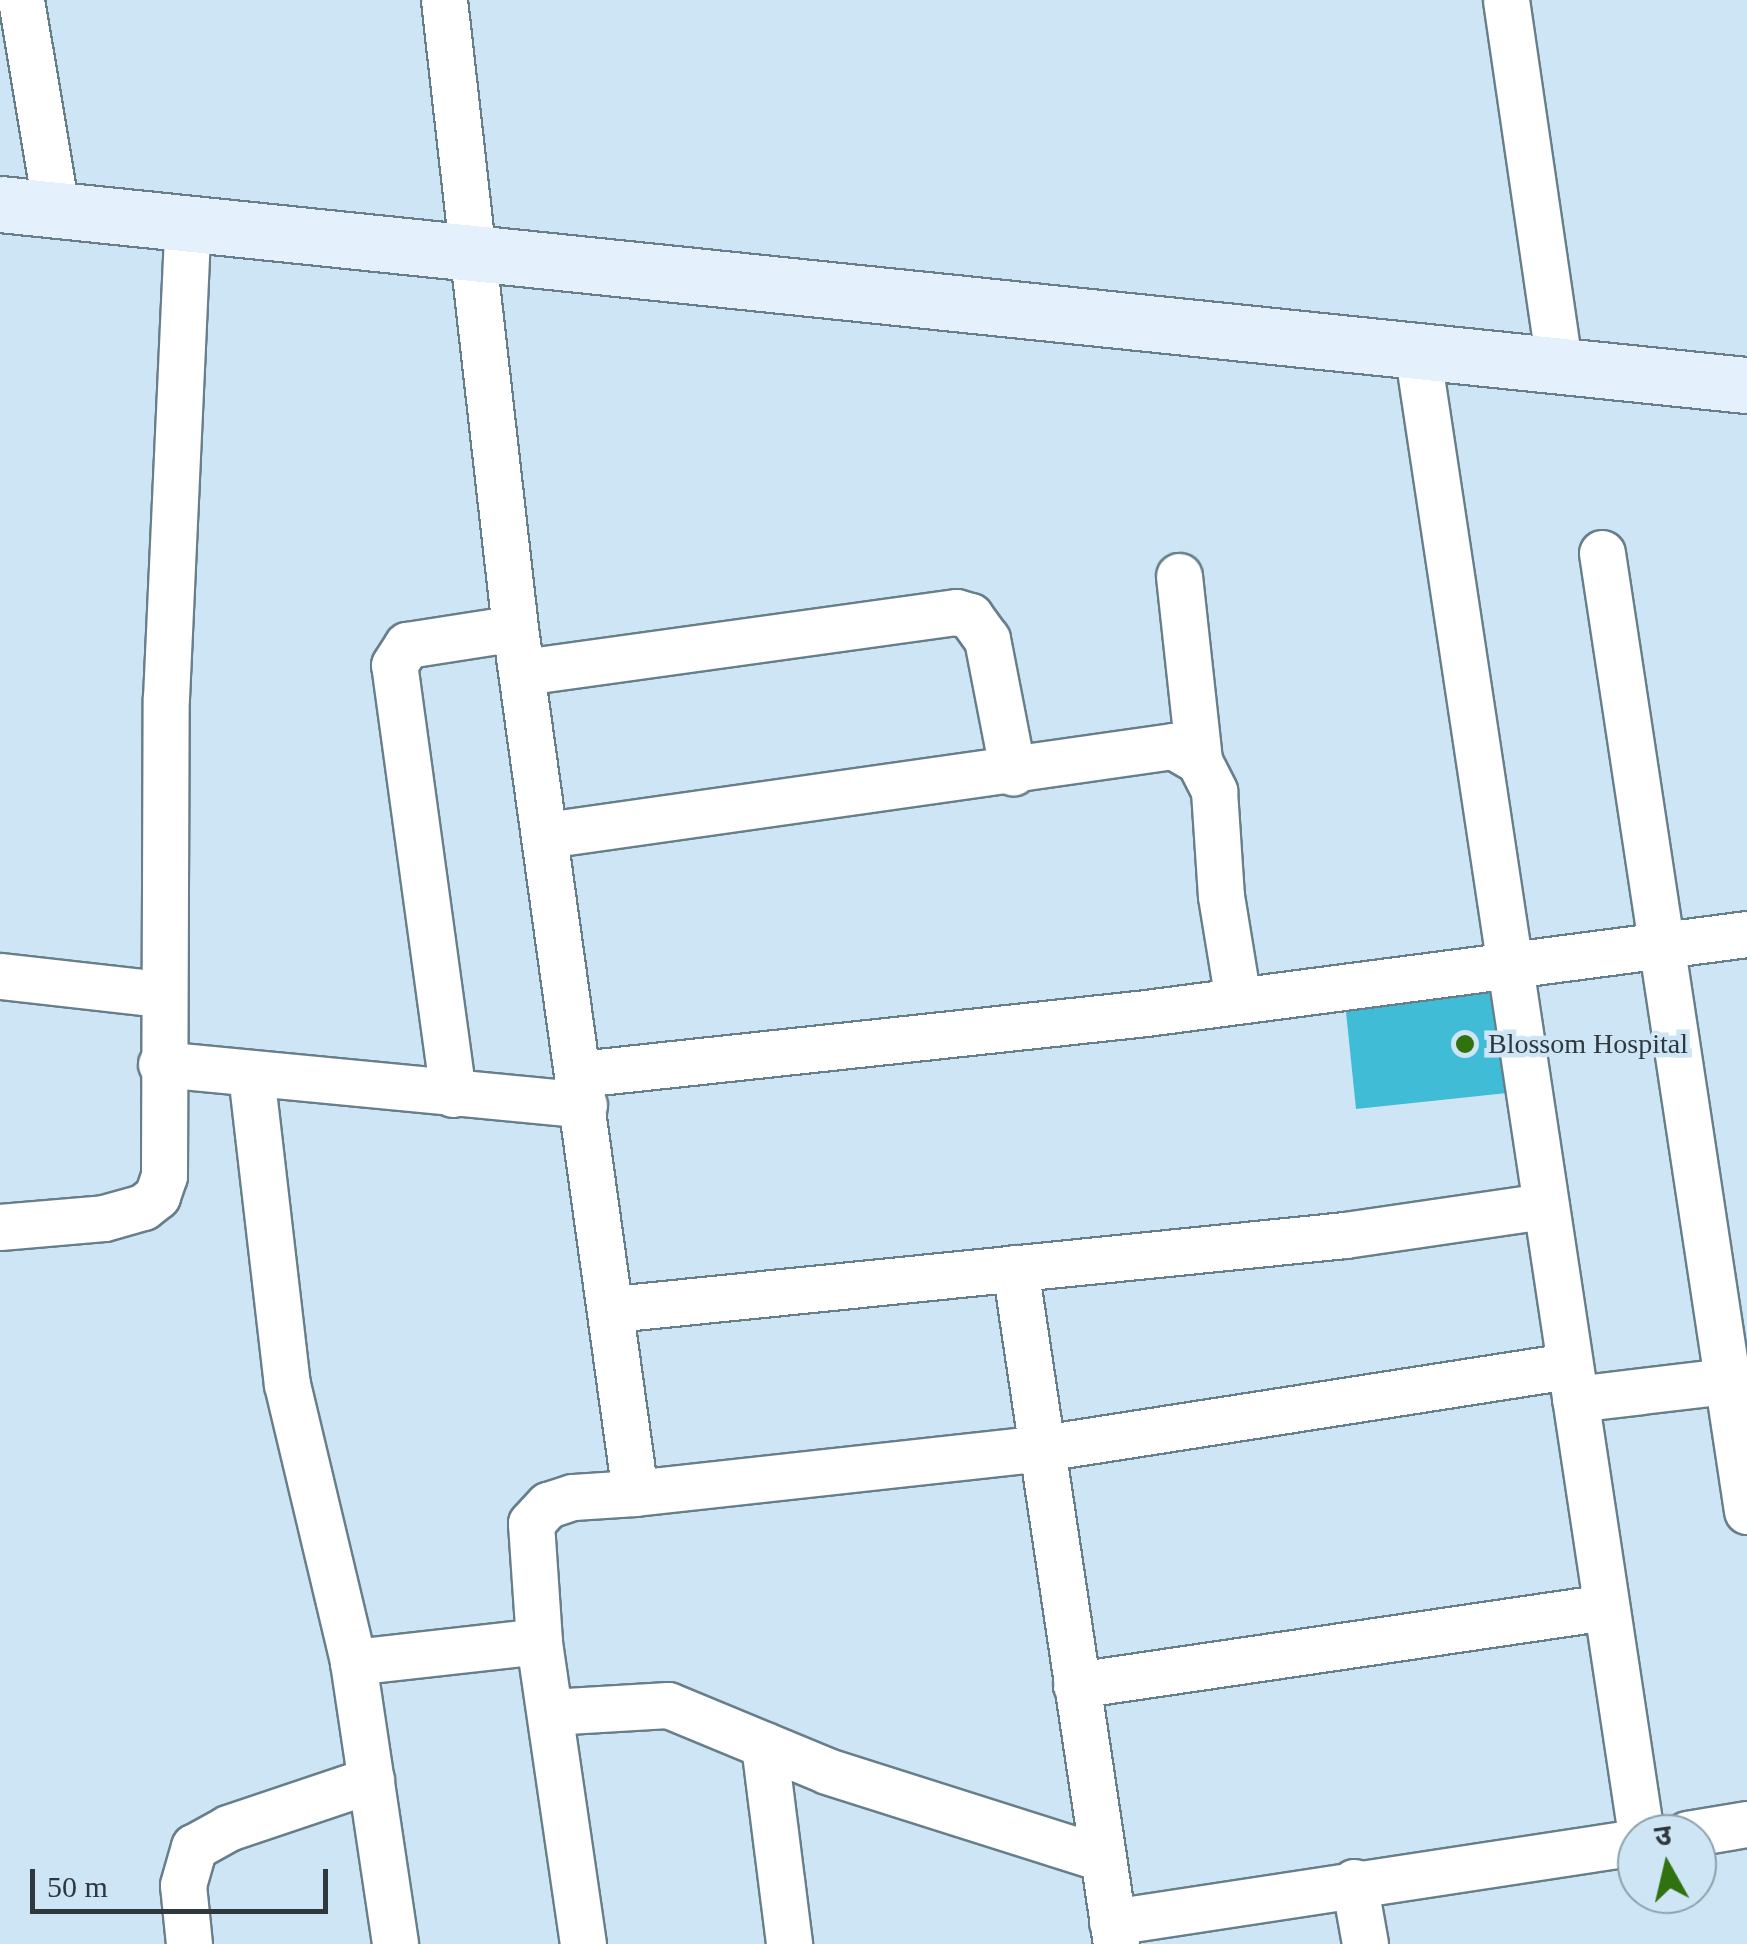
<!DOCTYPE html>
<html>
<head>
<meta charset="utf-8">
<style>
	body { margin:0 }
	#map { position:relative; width:1747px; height:1944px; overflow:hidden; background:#cde5f4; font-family:"Times New Roman","Noto Sans Devanagari",serif }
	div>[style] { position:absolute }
	.building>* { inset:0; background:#41bcd6 }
	.roads { filter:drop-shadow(2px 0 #687e8b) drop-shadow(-2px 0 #687e8b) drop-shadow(0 2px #687e8b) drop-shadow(0 -2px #687e8b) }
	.street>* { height:45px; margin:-22.5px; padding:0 22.5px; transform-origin:22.5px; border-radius:22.5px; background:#fff }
	.secondary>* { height:55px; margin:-27.5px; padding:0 27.5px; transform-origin:27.5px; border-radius:27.5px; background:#e5f0fd }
	.dots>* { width:28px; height:28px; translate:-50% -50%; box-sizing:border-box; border:5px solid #cde5f4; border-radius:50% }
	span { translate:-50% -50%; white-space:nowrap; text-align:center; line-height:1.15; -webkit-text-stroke:9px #cde5f4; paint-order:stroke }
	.poi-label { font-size:28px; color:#2f383e }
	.left { translate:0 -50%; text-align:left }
	.north { position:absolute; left:1617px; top:1814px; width:100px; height:100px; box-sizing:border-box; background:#cde5f4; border:2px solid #8ea0ab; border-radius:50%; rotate:352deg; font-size:28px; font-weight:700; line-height:40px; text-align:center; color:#2f383e }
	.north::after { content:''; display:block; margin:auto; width:35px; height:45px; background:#30720f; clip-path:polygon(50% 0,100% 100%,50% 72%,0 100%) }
	.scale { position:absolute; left:30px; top:1869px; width:298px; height:45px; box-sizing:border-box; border:5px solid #2f383e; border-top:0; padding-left:12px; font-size:30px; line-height:35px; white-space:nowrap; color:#2f383e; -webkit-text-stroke:8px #cde5f4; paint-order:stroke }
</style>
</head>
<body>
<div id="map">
	<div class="building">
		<div style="clip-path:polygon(1496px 986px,1507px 1093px,1356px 1109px,1345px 1002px)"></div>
	</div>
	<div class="roads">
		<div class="street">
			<div style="left:21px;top:0;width:213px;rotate:80.5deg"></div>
			<div style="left:444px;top:0;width:632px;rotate:83.55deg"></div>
			<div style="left:515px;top:628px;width:873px;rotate:82.1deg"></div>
			<div style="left:635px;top:1493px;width:410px;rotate:-6.3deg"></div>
			<div style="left:1043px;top:1448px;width:531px;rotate:-8.88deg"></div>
			<div style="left:1506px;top:0;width:369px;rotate:81.7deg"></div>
			<div style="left:1417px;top:350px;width:1501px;rotate:81.42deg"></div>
			<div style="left:1602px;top:553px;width:969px;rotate:81.39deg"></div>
			<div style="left:1179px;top:576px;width:186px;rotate:83.8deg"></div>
			<div style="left:523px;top:672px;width:437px;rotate:-7.9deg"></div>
			<div style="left:956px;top:612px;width:15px;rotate:16deg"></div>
			<div style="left:970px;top:616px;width:29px;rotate:54deg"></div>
			<div style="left:987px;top:639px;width:136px;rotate:79deg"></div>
			<div style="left:546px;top:835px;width:633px;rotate:-8.08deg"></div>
			<div style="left:1173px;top:746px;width:30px;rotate:30deg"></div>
			<div style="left:1199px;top:761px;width:34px;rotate:63deg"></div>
			<div style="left:1214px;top:791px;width:105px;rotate:86.2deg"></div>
			<div style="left:1221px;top:896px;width:105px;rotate:80.7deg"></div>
			<div style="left:0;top:976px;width:162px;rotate:6.4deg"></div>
			<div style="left:161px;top:1064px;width:425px;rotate:5.5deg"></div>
			<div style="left:251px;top:1074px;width:312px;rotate:83.4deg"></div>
			<div style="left:287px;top:1384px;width:286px;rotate:76.6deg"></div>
			<div style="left:353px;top:1662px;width:285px;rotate:81.5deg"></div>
			<div style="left:580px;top:1074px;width:569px;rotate:-6.15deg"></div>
			<div style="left:1146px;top:1013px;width:606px;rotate:-7.49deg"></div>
			<div style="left:453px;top:1094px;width:433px;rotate:-97.8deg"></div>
			<div style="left:394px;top:665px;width:24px;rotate:-57deg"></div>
			<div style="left:407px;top:645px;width:109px;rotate:-8.9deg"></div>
			<div style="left:0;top:1227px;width:104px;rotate:-4.9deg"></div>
			<div style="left:104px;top:1218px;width:41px;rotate:-15.8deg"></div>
			<div style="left:143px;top:1207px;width:18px;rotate:-38deg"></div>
			<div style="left:157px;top:1196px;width:21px;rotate:-71deg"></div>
			<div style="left:164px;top:1176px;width:478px;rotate:-89.8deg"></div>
			<div style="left:166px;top:698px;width:477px;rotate:-87.4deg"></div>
			<div style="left:1015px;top:1268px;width:684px;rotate:81.5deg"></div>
			<div style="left:614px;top:1309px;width:735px;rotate:-5.78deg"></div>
			<div style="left:1345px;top:1235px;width:201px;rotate:-8.3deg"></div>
			<div style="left:1575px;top:1399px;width:153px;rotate:-6.8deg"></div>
			<div style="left:353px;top:1662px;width:187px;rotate:-6.4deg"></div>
			<div style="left:1076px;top:1685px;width:536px;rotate:-8.37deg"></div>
			<div style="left:550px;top:1712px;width:118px;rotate:-3.4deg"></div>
			<div style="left:668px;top:1705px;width:172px;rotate:22.5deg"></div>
			<div style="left:827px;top:1771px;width:288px;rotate:17.6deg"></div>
			<div style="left:764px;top:1745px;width:201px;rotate:82.8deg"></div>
			<div style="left:1687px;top:1834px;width:61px;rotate:-9.5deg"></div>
			<div style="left:1354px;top:1882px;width:63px;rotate:79.9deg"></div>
			<div style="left:1112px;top:1922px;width:531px;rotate:-8.66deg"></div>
			<div style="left:189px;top:1944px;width:59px;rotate:-95.8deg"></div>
			<div style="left:183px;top:1885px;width:40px;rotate:-74deg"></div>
			<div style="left:194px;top:1847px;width:39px;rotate:-29deg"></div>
			<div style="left:228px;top:1828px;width:151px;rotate:-18.6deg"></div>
			<div style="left:583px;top:1944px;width:306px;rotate:-98.3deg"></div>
			<div style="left:539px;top:1641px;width:118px;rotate:-93.9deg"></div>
			<div style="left:531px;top:1523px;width:25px;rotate:-47deg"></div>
			<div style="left:548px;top:1505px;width:26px;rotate:-18deg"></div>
			<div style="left:573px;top:1497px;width:62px;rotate:-3.7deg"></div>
		</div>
		<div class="secondary">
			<div style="left:0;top:204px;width:1756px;rotate:5.92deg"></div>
		</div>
	</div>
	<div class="dots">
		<div style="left:1465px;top:1044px;background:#30720f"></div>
	</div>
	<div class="poi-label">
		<span class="left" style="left:1488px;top:1044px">Blossom Hospital</span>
	</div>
	<div class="north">उ</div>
	<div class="scale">50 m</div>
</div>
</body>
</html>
